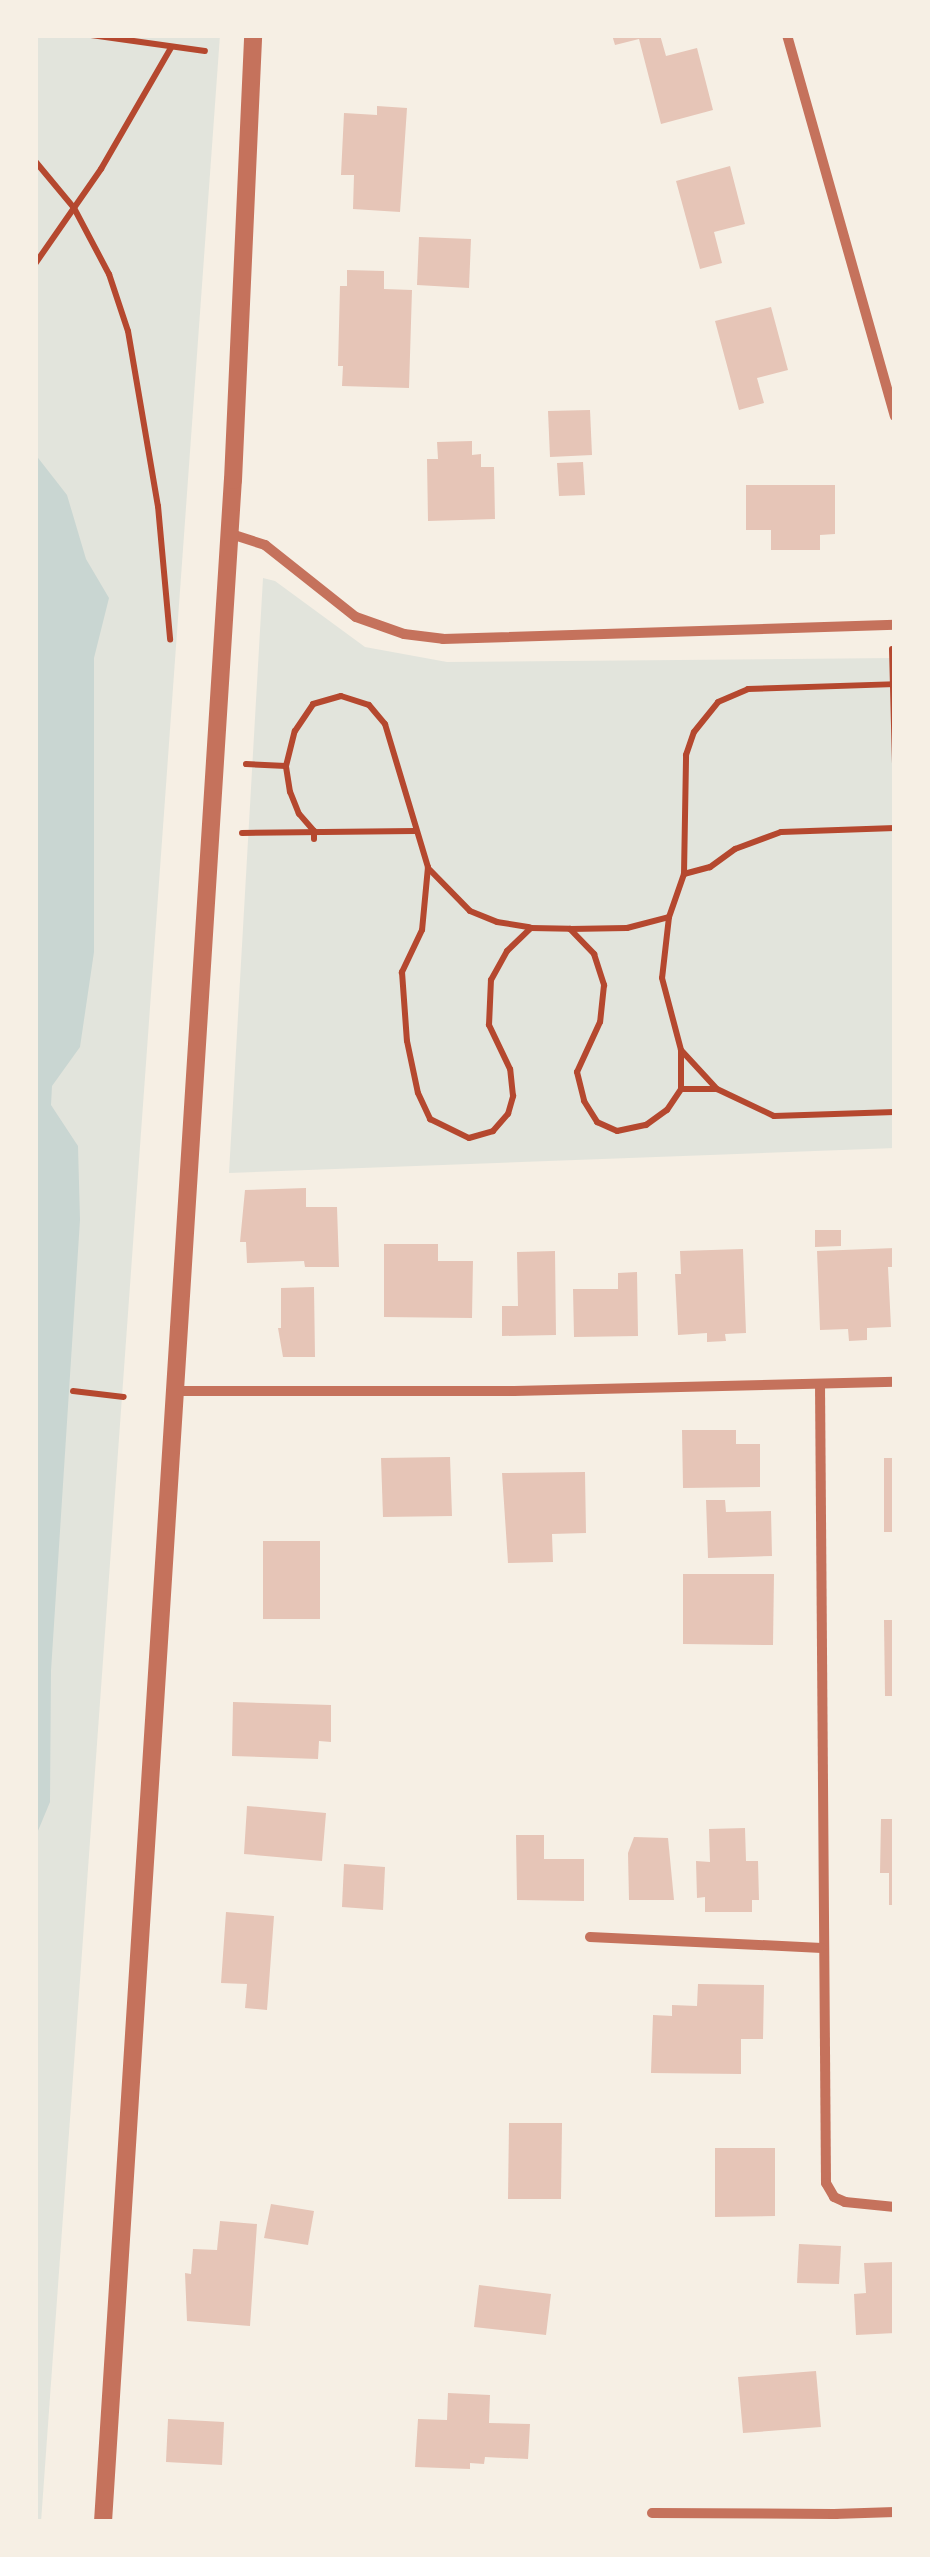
<!DOCTYPE html>
<html>
<head>
<meta charset="utf-8">
<style>
	body { margin:0 }
	#map { position:relative; width:930px; height:2557px; overflow:hidden; background:#f6efe4; font-family:Ubuntu,sans-serif }
	div>[style] { position:absolute }
	.green>* { inset:0; background:#e2e4dc }
	.water>* { inset:0; background:#c9d6d2 }
	.building>* { inset:0; background:#e6c5b7 }
	.path>* { height:6px; margin:-3px; padding:0 3px; transform-origin:3px; border-radius:3px; background:#b5482f }
	.minor>* { height:10px; margin:-5px; padding:0 5px; transform-origin:5px; border-radius:5px; background:#c5725c }
	.tertiary>* { height:18px; margin:-9px; padding:0 9px; transform-origin:9px; border-radius:9px; background:#c5725c }
	span { translate:-50% -50%; white-space:nowrap; text-align:center; line-height:1.15; -webkit-text-stroke:9px #f6efe4; paint-order:stroke }
	.frame { position:absolute; inset:0; border:38px solid #f6efe4; pointer-events:none }
</style>
</head>
<body>
<div id="map">
	<div class="green">
		<div style="clip-path:polygon(35px 35px,220px 35px,41px 2522px,35px 2522px)"></div>
		<div style="clip-path:polygon(263px 578px,275px 581px,365px 647px,447px 662px,895px 658px,895px 1148px,229px 1173px)"></div>
	</div>
	<div class="water">
		<div style="clip-path:polygon(35px 454px,67px 495px,86px 559px,109px 598px,94px 658px,94px 952px,80px 1047px,52px 1086px,51px 1105px,78px 1146px,80px 1220px,51px 1671px,50px 1802px,35px 1838px)"></div>
	</div>
	<div class="building">
		<div style="clip-path:polygon(612px 35px,660px 35px,666px 56px,697px 48px,713px 110px,661px 124px,639px 39px,615px 45px)"></div>
		<div style="clip-path:polygon(377px 106px,407px 108px,400px 212px,353px 209px,354px 175px,341px 175px,344px 113px,377px 115px)"></div>
		<div style="clip-path:polygon(730px 166px,745px 224px,714px 232px,722px 263px,700px 269px,676px 181px)"></div>
		<div style="clip-path:polygon(419px 237px,471px 239px,469px 288px,417px 285px)"></div>
		<div style="clip-path:polygon(347px 270px,384px 271px,384px 289px,412px 290px,409px 388px,342px 386px,343px 366px,338px 366px,340px 286px,347px 286px)"></div>
		<div style="clip-path:polygon(771px 307px,788px 370px,757px 378px,764px 403px,739px 410px,715px 321px)"></div>
		<div style="clip-path:polygon(590px 410px,592px 455px,550px 457px,548px 411px)"></div>
		<div style="clip-path:polygon(472px 441px,472px 455px,481px 454px,481px 467px,494px 467px,495px 519px,428px 521px,427px 459px,438px 459px,437px 442px)"></div>
		<div style="clip-path:polygon(583px 462px,585px 495px,559px 496px,557px 463px)"></div>
		<div style="clip-path:polygon(746px 485px,835px 485px,835px 534px,820px 535px,820px 550px,771px 550px,771px 530px,746px 530px)"></div>
		<div style="clip-path:polygon(306px 1188px,306px 1207px,337px 1207px,339px 1267px,305px 1267px,304px 1261px,247px 1263px,246px 1242px,240px 1242px,245px 1190px)"></div>
		<div style="clip-path:polygon(815px 1230px,841px 1230px,841px 1246px,815px 1247px)"></div>
		<div style="clip-path:polygon(384px 1244px,438px 1244px,438px 1261px,473px 1261px,472px 1318px,384px 1317px)"></div>
		<div style="clip-path:polygon(895px 1248px,895px 1267px,888px 1267px,891px 1327px,867px 1328px,867px 1340px,849px 1341px,848px 1329px,820px 1330px,817px 1251px)"></div>
		<div style="clip-path:polygon(743px 1249px,746px 1333px,725px 1334px,726px 1341px,707px 1342px,707px 1333px,678px 1335px,675px 1274px,681px 1274px,680px 1251px)"></div>
		<div style="clip-path:polygon(555px 1251px,556px 1335px,502px 1336px,502px 1306px,518px 1306px,517px 1252px)"></div>
		<div style="clip-path:polygon(637px 1272px,638px 1336px,574px 1337px,573px 1289px,618px 1289px,618px 1273px)"></div>
		<div style="clip-path:polygon(314px 1287px,315px 1357px,283px 1357px,278px 1328px,281px 1328px,281px 1288px)"></div>
		<div style="clip-path:polygon(682px 1430px,736px 1430px,736px 1444px,760px 1444px,760px 1487px,683px 1488px)"></div>
		<div style="clip-path:polygon(450px 1457px,452px 1516px,383px 1517px,381px 1458px)"></div>
		<div style="clip-path:polygon(884px 1458px,895px 1458px,895px 1532px,884px 1532px)"></div>
		<div style="clip-path:polygon(585px 1472px,586px 1533px,552px 1534px,553px 1562px,508px 1563px,502px 1473px)"></div>
		<div style="clip-path:polygon(706px 1500px,725px 1500px,726px 1512px,771px 1511px,772px 1556px,708px 1558px)"></div>
		<div style="clip-path:polygon(263px 1541px,320px 1541px,320px 1619px,263px 1619px)"></div>
		<div style="clip-path:polygon(683px 1574px,774px 1574px,773px 1645px,683px 1644px)"></div>
		<div style="clip-path:polygon(884px 1620px,895px 1620px,895px 1696px,885px 1696px)"></div>
		<div style="clip-path:polygon(233px 1702px,331px 1705px,331px 1742px,319px 1741px,318px 1759px,232px 1756px)"></div>
		<div style="clip-path:polygon(247px 1806px,326px 1813px,322px 1861px,244px 1854px)"></div>
		<div style="clip-path:polygon(881px 1819px,895px 1819px,895px 1905px,889px 1905px,889px 1873px,880px 1873px)"></div>
		<div style="clip-path:polygon(745px 1828px,746px 1861px,758px 1861px,759px 1900px,752px 1900px,752px 1912px,705px 1912px,705px 1897px,697px 1898px,696px 1861px,710px 1862px,709px 1829px)"></div>
		<div style="clip-path:polygon(516px 1835px,544px 1835px,544px 1859px,584px 1859px,584px 1901px,517px 1900px)"></div>
		<div style="clip-path:polygon(634px 1837px,668px 1838px,674px 1900px,629px 1900px,628px 1853px)"></div>
		<div style="clip-path:polygon(344px 1864px,385px 1867px,383px 1910px,342px 1907px)"></div>
		<div style="clip-path:polygon(226px 1912px,274px 1916px,267px 2010px,245px 2008px,247px 1984px,221px 1983px)"></div>
		<div style="clip-path:polygon(698px 1984px,764px 1985px,763px 2039px,741px 2039px,741px 2074px,651px 2073px,653px 2015px,672px 2016px,672px 2005px,697px 2006px)"></div>
		<div style="clip-path:polygon(509px 2123px,562px 2123px,561px 2199px,508px 2199px)"></div>
		<div style="clip-path:polygon(715px 2148px,775px 2148px,775px 2216px,715px 2217px)"></div>
		<div style="clip-path:polygon(271px 2204px,314px 2211px,308px 2245px,264px 2238px)"></div>
		<div style="clip-path:polygon(220px 2221px,257px 2224px,250px 2326px,187px 2321px,185px 2273px,191px 2274px,193px 2249px,217px 2250px)"></div>
		<div style="clip-path:polygon(799px 2244px,841px 2246px,839px 2284px,797px 2283px)"></div>
		<div style="clip-path:polygon(895px 2262px,895px 2333px,856px 2335px,854px 2294px,866px 2293px,864px 2263px)"></div>
		<div style="clip-path:polygon(479px 2285px,551px 2294px,546px 2335px,474px 2327px)"></div>
		<div style="clip-path:polygon(816px 2371px,821px 2427px,743px 2433px,738px 2377px)"></div>
		<div style="clip-path:polygon(448px 2393px,490px 2395px,489px 2423px,530px 2424px,528px 2459px,485px 2457px,484px 2464px,470px 2463px,470px 2469px,415px 2467px,418px 2419px,447px 2420px)"></div>
		<div style="clip-path:polygon(168px 2419px,224px 2422px,222px 2465px,166px 2462px)"></div>
	</div>
	<div class="path">
		<div style="left:91px;top:35px;width:115px;rotate:8deg"></div>
		<div style="left:35px;top:161px;width:61px;rotate:50.3deg"></div>
		<div style="left:74px;top:208px;width:75px;rotate:62.1deg"></div>
		<div style="left:109px;top:274px;width:60px;rotate:71.6deg"></div>
		<div style="left:128px;top:331px;width:178px;rotate:80.3deg"></div>
		<div style="left:158px;top:506px;width:134px;rotate:84.8deg"></div>
		<div style="left:35px;top:264px;width:116px;rotate:-55.2deg"></div>
		<div style="left:101px;top:169px;width:140px;rotate:-60deg"></div>
		<div style="left:892px;top:649px;width:118px;rotate:88.5deg"></div>
		<div style="left:246px;top:764px;width:40px;rotate:2.9deg"></div>
		<div style="left:895px;top:828px;width:114px;rotate:178deg"></div>
		<div style="left:781px;top:832px;width:49px;rotate:159.7deg"></div>
		<div style="left:735px;top:849px;width:31px;rotate:144deg"></div>
		<div style="left:710px;top:867px;width:27px;rotate:165deg"></div>
		<div style="left:684px;top:874px;width:46px;rotate:109.2deg"></div>
		<div style="left:669px;top:917px;width:61px;rotate:96.5deg"></div>
		<div style="left:662px;top:978px;width:74px;rotate:75.2deg"></div>
		<div style="left:681px;top:1050px;width:53px;rotate:47.3deg"></div>
		<div style="left:717px;top:1089px;width:63px;rotate:25.3deg"></div>
		<div style="left:774px;top:1116px;width:121px;rotate:-1.9deg"></div>
		<div style="left:242px;top:833px;width:173px;rotate:-0.7deg"></div>
		<div style="left:314px;top:839px;width:8px;rotate:-90deg"></div>
		<div style="left:314px;top:831px;width:23px;rotate:-131deg"></div>
		<div style="left:299px;top:814px;width:24px;rotate:-112deg"></div>
		<div style="left:290px;top:792px;width:26px;rotate:-99deg"></div>
		<div style="left:286px;top:766px;width:36px;rotate:-76deg"></div>
		<div style="left:295px;top:731px;width:32px;rotate:-56deg"></div>
		<div style="left:313px;top:704px;width:29px;rotate:-16deg"></div>
		<div style="left:341px;top:696px;width:29px;rotate:18deg"></div>
		<div style="left:369px;top:705px;width:25px;rotate:50deg"></div>
		<div style="left:385px;top:724px;width:149px;rotate:73.3deg"></div>
		<div style="left:428px;top:867px;width:63px;rotate:95.4deg"></div>
		<div style="left:422px;top:930px;width:47px;rotate:115.5deg"></div>
		<div style="left:402px;top:972px;width:69px;rotate:85.9deg"></div>
		<div style="left:407px;top:1041px;width:53px;rotate:78.1deg"></div>
		<div style="left:418px;top:1093px;width:29px;rotate:65deg"></div>
		<div style="left:430px;top:1119px;width:43px;rotate:26deg"></div>
		<div style="left:469px;top:1138px;width:25px;rotate:-16deg"></div>
		<div style="left:493px;top:1131px;width:23px;rotate:-49deg"></div>
		<div style="left:508px;top:1114px;width:19px;rotate:-74deg"></div>
		<div style="left:513px;top:1096px;width:27px;rotate:-96deg"></div>
		<div style="left:510px;top:1069px;width:49px;rotate:-115.5deg"></div>
		<div style="left:489px;top:1025px;width:45px;rotate:-87.5deg"></div>
		<div style="left:491px;top:980px;width:33px;rotate:-61deg"></div>
		<div style="left:507px;top:951px;width:33px;rotate:-44deg"></div>
		<div style="left:531px;top:928px;width:39px;rotate:1deg"></div>
		<div style="left:570px;top:929px;width:35px;rotate:46deg"></div>
		<div style="left:594px;top:954px;width:33px;rotate:72deg"></div>
		<div style="left:604px;top:985px;width:37px;rotate:96deg"></div>
		<div style="left:600px;top:1022px;width:55px;rotate:114.7deg"></div>
		<div style="left:577px;top:1072px;width:30px;rotate:76deg"></div>
		<div style="left:584px;top:1101px;width:25px;rotate:58deg"></div>
		<div style="left:597px;top:1122px;width:22px;rotate:24deg"></div>
		<div style="left:617px;top:1131px;width:30px;rotate:-12deg"></div>
		<div style="left:646px;top:1125px;width:26px;rotate:-36deg"></div>
		<div style="left:667px;top:1110px;width:25px;rotate:-56deg"></div>
		<div style="left:428px;top:868px;width:60px;rotate:45.7deg"></div>
		<div style="left:470px;top:911px;width:29px;rotate:22deg"></div>
		<div style="left:497px;top:922px;width:33px;rotate:9deg"></div>
		<div style="left:684px;top:874px;width:119px;rotate:-89deg"></div>
		<div style="left:686px;top:755px;width:24px;rotate:-71deg"></div>
		<div style="left:694px;top:732px;width:38px;rotate:-51deg"></div>
		<div style="left:718px;top:702px;width:33px;rotate:-23deg"></div>
		<div style="left:748px;top:689px;width:147px;rotate:-1.9deg"></div>
		<div style="left:570px;top:929px;width:57px;rotate:-1deg"></div>
		<div style="left:627px;top:928px;width:43px;rotate:-14.7deg"></div>
		<div style="left:681px;top:1051px;width:38px;rotate:90deg"></div>
		<div style="left:681px;top:1089px;width:34px"></div>
		<div style="left:73px;top:1391px;width:51px;rotate:6.7deg"></div>
	</div>
	<div class="minor">
		<div style="left:787px;top:35px;width:396px;rotate:74.2deg"></div>
		<div style="left:228px;top:533px;width:39px;rotate:18deg"></div>
		<div style="left:265px;top:545px;width:116px;rotate:38.4deg"></div>
		<div style="left:356px;top:617px;width:51px;rotate:19.5deg"></div>
		<div style="left:404px;top:634px;width:39px;rotate:7deg"></div>
		<div style="left:443px;top:639px;width:452px;rotate:-1.8deg"></div>
		<div style="left:820px;top:1384px;width:799px;rotate:89.57deg"></div>
		<div style="left:826px;top:2183px;width:16px;rotate:60deg"></div>
		<div style="left:834px;top:2197px;width:12px;rotate:24deg"></div>
		<div style="left:845px;top:2202px;width:50px;rotate:5.7deg"></div>
		<div style="left:175px;top:1391px;width:339px"></div>
		<div style="left:514px;top:1391px;width:381px;rotate:-1.4deg"></div>
		<div style="left:590px;top:1937px;width:232px;rotate:2.7deg"></div>
		<div style="left:652px;top:2513px;width:182px;rotate:0.3deg"></div>
		<div style="left:833px;top:2522px;width:8px;rotate:-83deg"></div>
		<div style="left:834px;top:2514px;width:61px;rotate:-1.9deg"></div>
	</div>
	<div class="tertiary">
		<div style="left:103px;top:2522px;width:2046px;rotate:-86.36deg"></div>
		<div style="left:233px;top:480px;width:445px;rotate:-87.4deg"></div>
	</div>
	<div class="frame"></div>
</div>
</body>
</html>
